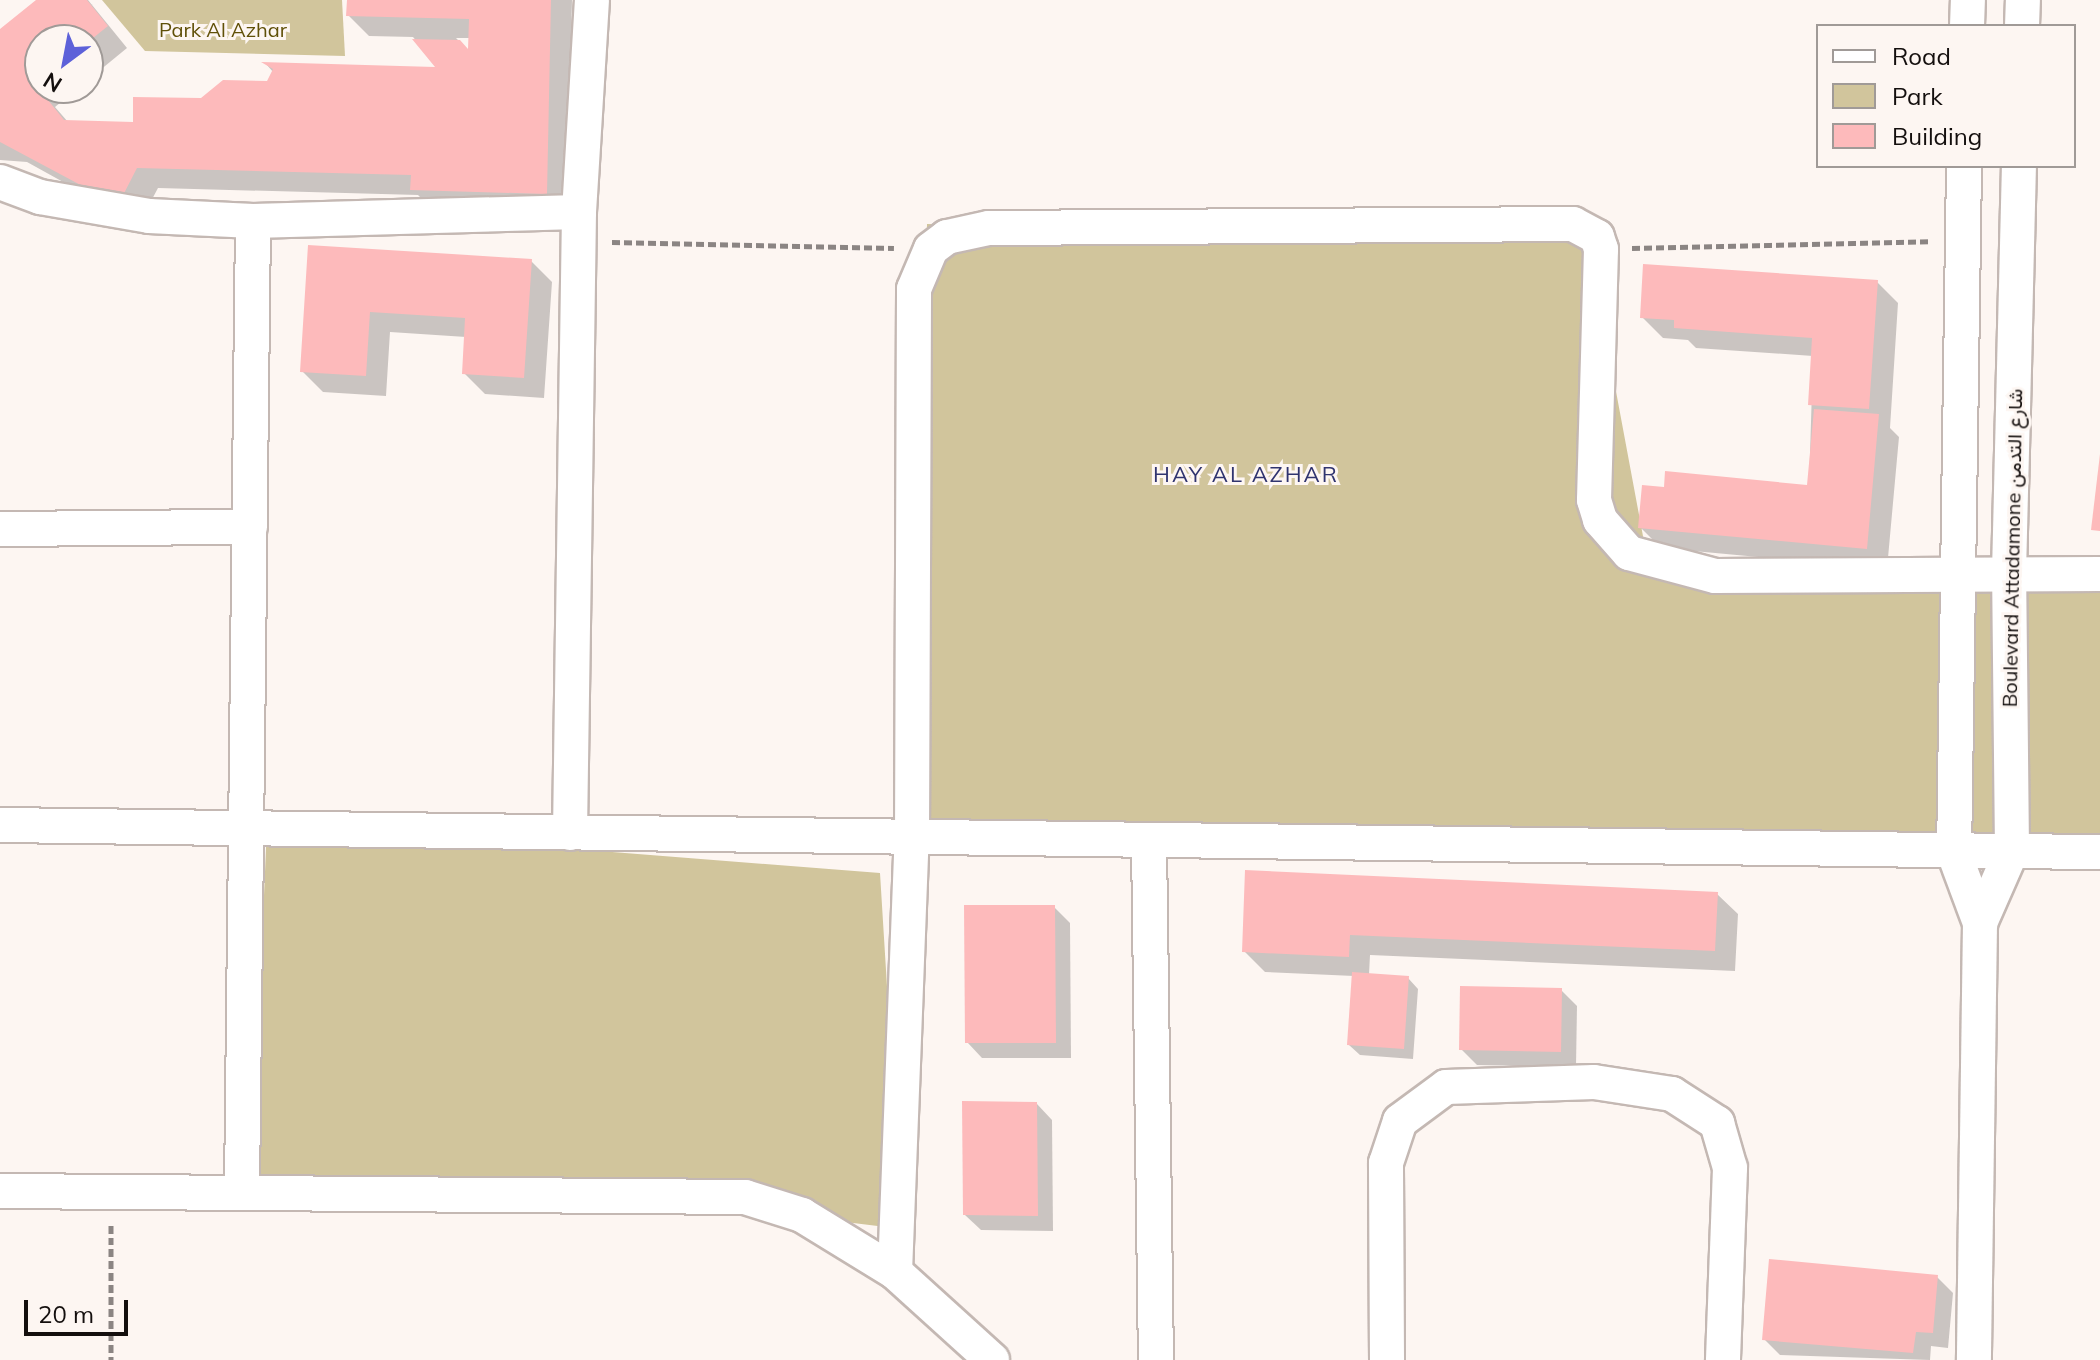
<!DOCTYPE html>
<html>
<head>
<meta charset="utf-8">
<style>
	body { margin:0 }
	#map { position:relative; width:2100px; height:1360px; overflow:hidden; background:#fdf6f2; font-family:Mulish,Vazirmatn,sans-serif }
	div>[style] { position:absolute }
	.green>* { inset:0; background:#d1c59c }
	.shadow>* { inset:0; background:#0003 }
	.building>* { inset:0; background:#fdbabb }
	.path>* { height:5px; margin-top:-2.5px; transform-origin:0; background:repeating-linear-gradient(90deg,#8b8583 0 8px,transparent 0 12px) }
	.roads { filter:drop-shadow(2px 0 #c4b8b3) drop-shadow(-2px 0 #c4b8b3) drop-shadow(0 2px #c4b8b3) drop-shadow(0 -2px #c4b8b3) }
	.street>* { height:34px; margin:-17px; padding:0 17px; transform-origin:17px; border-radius:17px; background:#fff }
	span { translate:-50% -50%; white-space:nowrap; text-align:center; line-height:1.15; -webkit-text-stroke:6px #fdf6f2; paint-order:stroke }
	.park-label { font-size:20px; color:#605008 }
	.street-label { font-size:20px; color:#140f0e }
	.neighbourhood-label { font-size:22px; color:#30346f; letter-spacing:2px }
	.legend { position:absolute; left:1816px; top:24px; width:260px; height:144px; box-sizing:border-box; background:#fdf6f2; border:2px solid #a09a97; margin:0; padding:10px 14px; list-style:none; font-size:24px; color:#140f0e }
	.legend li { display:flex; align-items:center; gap:16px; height:40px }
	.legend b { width:40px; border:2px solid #a09a97 }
	.north { position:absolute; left:24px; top:24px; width:80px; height:80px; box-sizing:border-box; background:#fdf6f2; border:2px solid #a09a97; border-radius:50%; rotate:212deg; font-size:22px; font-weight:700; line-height:32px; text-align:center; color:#140f0e }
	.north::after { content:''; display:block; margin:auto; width:28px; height:36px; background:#5d61d9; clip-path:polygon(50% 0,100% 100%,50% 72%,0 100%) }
	.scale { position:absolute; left:24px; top:1300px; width:104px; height:36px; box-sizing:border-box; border:4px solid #140f0e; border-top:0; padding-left:10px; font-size:24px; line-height:28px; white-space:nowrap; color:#140f0e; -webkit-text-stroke:6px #fdf6f2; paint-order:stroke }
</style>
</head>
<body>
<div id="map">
	<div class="green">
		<div style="clip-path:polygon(102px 0,342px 0,345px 56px,145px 51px)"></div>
		<div style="clip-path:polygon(927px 224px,1588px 241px,1648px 563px,2100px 589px,2100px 867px,1954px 853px,913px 843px)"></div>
		<div style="clip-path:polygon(267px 825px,880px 873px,902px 1229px,772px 1213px,251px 1200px)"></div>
	</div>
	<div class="shadow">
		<div style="clip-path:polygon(evenodd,39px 0,88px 0,127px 48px,88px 80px,88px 40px,40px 40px,40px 88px,78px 88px,55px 107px,68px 122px,135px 124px,269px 83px,274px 73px,266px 64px,440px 69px,413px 37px,369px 36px,348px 15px,349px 0,572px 0,567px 214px,433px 210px,418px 195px,158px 188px,139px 224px,27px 162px,0 160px,0 33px,39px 0,456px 38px,471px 38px,470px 52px,456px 38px)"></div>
		<div style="clip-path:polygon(310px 247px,531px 261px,552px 282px,544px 398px,485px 394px,464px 373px,466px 337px,390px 332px,386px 396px,323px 392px,302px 371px)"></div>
		<div style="clip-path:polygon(1877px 282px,1898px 303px,1890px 428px,1899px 437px,1887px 569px,1661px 548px,1640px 527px,1666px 490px,1809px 487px,1813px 356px,1696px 348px,1688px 340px,1663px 338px,1642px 317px)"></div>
		<div style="clip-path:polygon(1247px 872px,1717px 894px,1738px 914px,1735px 971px,1370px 955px,1369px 975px,1408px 978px,1418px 989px,1413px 1059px,1360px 1055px,1349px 1045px,1354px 976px,1265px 972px,1244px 951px)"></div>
		<div style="clip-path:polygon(1054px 907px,1070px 923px,1071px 1058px,982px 1058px,967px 1042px)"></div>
		<div style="clip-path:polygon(1561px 990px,1577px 1006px,1576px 1067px,1477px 1065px,1461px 1049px)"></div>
		<div style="clip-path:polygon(1037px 1104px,1052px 1120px,1053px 1231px,981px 1230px,965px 1215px)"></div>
		<div style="clip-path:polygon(1937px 1277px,1953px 1293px,1948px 1348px,1931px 1346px,1930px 1360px,1780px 1355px,1764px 1339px)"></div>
	</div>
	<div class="building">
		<div style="clip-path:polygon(36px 0,87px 0,108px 26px,88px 42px,40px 40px,36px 85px,64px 120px,133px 122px,133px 97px,201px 98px,223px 80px,267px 81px,273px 69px,261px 62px,435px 67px,412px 39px,460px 40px,468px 49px,469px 19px,346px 16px,347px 0,551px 0,547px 194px,410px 190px,411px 175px,137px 168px,118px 205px,0 142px,0 29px)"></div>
		<div style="clip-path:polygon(308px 245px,532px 259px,524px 378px,462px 374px,465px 318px,370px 312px,366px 376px,300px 372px)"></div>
		<div style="clip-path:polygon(1643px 264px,1878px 280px,1869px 409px,1808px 405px,1812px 338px,1674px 328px,1674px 320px,1640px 318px)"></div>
		<div style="clip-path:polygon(1814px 409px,1879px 414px,1867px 549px,1638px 528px,1642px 485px,1664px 487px,1665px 471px,1807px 485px)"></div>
		<div style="clip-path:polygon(2100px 454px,2100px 531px,2091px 530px)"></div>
		<div style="clip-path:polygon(1245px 870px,1718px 892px,1715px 951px,1350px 935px,1349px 957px,1242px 952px)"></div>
		<div style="clip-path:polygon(964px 905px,1055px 905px,1056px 1043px,965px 1043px)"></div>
		<div style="clip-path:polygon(1352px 972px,1409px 976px,1404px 1049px,1347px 1045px)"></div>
		<div style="clip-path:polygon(1460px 986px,1562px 988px,1561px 1052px,1459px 1050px)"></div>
		<div style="clip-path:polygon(962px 1101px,1037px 1102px,1038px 1216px,963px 1215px)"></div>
		<div style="clip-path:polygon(1769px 1259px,1938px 1275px,1933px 1333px,1916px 1332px,1913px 1353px,1762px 1340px)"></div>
	</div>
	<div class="path">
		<div style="left:612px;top:242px;width:282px;rotate:1.2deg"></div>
		<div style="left:1632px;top:248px;width:298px;rotate:-1.3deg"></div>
		<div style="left:111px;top:1225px;width:135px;rotate:90deg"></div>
	</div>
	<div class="roads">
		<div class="street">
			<div style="left:1967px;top:26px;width:26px;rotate:-88deg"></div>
			<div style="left:2022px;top:26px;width:26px;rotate:-88deg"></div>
			<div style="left:1964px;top:166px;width:687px;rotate:90.83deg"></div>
			<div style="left:1954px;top:853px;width:75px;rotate:69.6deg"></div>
			<div style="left:1980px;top:923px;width:437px;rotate:90.8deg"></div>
			<div style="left:0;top:182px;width:43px;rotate:20.6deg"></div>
			<div style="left:40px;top:197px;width:111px;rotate:9.9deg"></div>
			<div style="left:149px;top:216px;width:104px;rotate:2.8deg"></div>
			<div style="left:253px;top:221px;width:326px;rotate:-1.6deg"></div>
			<div style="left:0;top:529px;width:250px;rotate:-0.5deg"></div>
			<div style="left:0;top:825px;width:2100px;rotate:0.74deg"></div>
			<div style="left:570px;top:833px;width:621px;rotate:-89.17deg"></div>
			<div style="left:579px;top:212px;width:212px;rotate:-86.5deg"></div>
			<div style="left:1149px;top:842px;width:518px;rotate:89.23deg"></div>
			<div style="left:1980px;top:923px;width:80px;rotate:-66.3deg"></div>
			<div style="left:2012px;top:850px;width:277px;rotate:-90.6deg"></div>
			<div style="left:2009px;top:573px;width:407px;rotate:-88.6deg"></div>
			<div style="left:0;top:1191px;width:745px;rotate:0.46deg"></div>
			<div style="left:745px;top:1197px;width:60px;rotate:17.5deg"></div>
			<div style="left:802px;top:1215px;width:109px;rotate:31.5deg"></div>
			<div style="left:895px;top:1272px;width:131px;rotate:42.2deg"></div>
			<div style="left:242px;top:1191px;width:970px;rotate:-89.35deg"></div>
			<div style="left:895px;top:1272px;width:433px;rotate:-87.8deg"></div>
			<div style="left:912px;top:839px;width:550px;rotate:-89.79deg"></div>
			<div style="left:914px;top:289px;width:43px;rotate:-67deg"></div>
			<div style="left:931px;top:249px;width:20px;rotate:-37deg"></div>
			<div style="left:947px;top:237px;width:43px;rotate:-12.1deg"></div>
			<div style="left:989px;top:228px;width:584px;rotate:-0.39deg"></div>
			<div style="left:1573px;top:224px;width:27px;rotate:28deg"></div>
			<div style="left:1597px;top:237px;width:13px;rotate:72deg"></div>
			<div style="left:1601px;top:249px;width:251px;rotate:91.6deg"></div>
			<div style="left:1594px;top:500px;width:21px;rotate:73deg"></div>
			<div style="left:1600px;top:520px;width:44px;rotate:48.7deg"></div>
			<div style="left:1629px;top:553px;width:89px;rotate:15deg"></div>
			<div style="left:1715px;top:576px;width:385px;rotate:-0.3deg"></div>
			<div style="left:1387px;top:1360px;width:197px;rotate:-90.3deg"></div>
			<div style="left:1386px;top:1163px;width:44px;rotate:-71.6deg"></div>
			<div style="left:1400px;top:1121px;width:57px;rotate:-36.5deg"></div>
			<div style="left:1446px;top:1087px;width:148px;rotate:-1.9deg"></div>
			<div style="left:1594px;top:1082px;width:79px;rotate:8.7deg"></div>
			<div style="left:1672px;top:1094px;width:54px;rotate:32.8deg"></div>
			<div style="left:1717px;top:1123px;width:47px;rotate:73.9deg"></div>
			<div style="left:1730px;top:1168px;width:192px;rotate:92.1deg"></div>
		</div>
	</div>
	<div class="park-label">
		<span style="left:223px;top:29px">Park Al Azhar</span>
	</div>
	<div class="street-label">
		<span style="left:2012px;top:548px;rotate:-89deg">Boulevard Attadamone شارع التدمن</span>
	</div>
	<div class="neighbourhood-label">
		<span style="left:1246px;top:475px">HAY AL AZHAR</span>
	</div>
	<ul class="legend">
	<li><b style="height:10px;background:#fff"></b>Road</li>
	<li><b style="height:22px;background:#d1c59c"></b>Park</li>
	<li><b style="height:22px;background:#fdbabb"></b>Building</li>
	</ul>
	<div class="north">N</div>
	<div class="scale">20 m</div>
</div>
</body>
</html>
